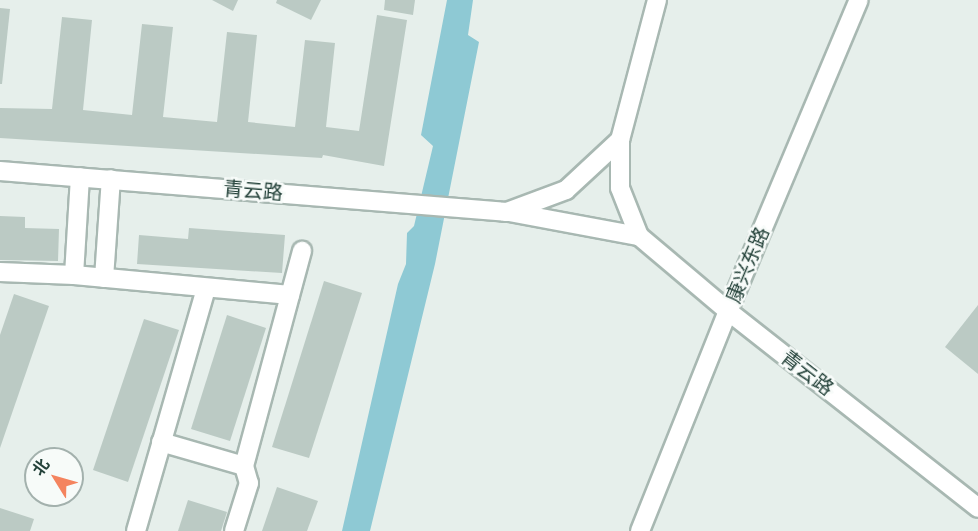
<!DOCTYPE html>
<html>
<head>
<meta charset="utf-8">
<style>
	body { margin:0 }
	#map { position:relative; width:978px; height:531px; overflow:hidden; background:#e6efeb; font-family:"Nunito Sans","Noto Sans SC",sans-serif }
	div>[style] { position:absolute }
	.water>* { inset:0; background:#8ec9d4 }
	.building>* { inset:0; background:#bbcac4 }
	.roads { filter:drop-shadow(2px 0 #a8b8b2) drop-shadow(-2px 0 #a8b8b2) drop-shadow(0 2px #a8b8b2) drop-shadow(0 -2px #a8b8b2) }
	.minor>* { height:18px; margin:-9px; padding:0 9px; transform-origin:9px; border-radius:9px; background:#fff }
	span { translate:-50% -50%; white-space:nowrap; text-align:center; line-height:1.15; -webkit-text-stroke:5px #f7fbf9; paint-order:stroke }
	.street-label { font-size:20px; color:#24423a }
	.north { position:absolute; left:24px; top:447px; width:60px; height:60px; box-sizing:border-box; background:#f7fbf9; border:2px solid #a3b1ad; border-radius:50%; rotate:307deg; font-size:16px; font-weight:700; line-height:24px; text-align:center; color:#24423a }
	.north::after { content:''; display:block; margin:auto; width:21px; height:27px; background:#f4845f; clip-path:polygon(50% 0,100% 100%,50% 72%,0 100%) }
</style>
</head>
<body>
<div id="map">
	<div class="water">
		<div style="clip-path:polygon(447px 0,473px 0,468px 35px,479px 42px,435px 264px,370px 531px,342px 531px,398px 284px,406px 264px,407px 233px,414px 226px,433px 146px,421px 135px)"></div>
	</div>
	<div class="building">
		<div style="clip-path:polygon(212px 0,238px 0,233px 11px)"></div>
		<div style="clip-path:polygon(277px 0,321px 0,311px 20px,276px 3px)"></div>
		<div style="clip-path:polygon(385px 0,415px 0,413px 15px,384px 10px)"></div>
		<div style="clip-path:polygon(0 8px,10px 9px,2px 84px,0 84px)"></div>
		<div style="clip-path:polygon(377px 15px,407px 20px,384px 166px,323px 155px,322px 158px,0 138px,0 108px,52px 109px,62px 17px,92px 20px,83px 110px,132px 115px,142px 24px,173px 27px,163px 117px,217px 122px,227px 32px,257px 35px,248px 122px,295px 127px,305px 40px,335px 43px,326px 127px,359px 131px)"></div>
		<div style="clip-path:polygon(0 216px,25px 217px,25px 228px,59px 229px,58px 261px,0 260px)"></div>
		<div style="clip-path:polygon(189px 228px,285px 235px,282px 273px,137px 264px,139px 235px,188px 239px)"></div>
		<div style="clip-path:polygon(324px 281px,362px 293px,309px 458px,272px 447px)"></div>
		<div style="clip-path:polygon(14px 294px,49px 306px,0 448px,0 335px)"></div>
		<div style="clip-path:polygon(978px 305px,978px 374px,945px 347px)"></div>
		<div style="clip-path:polygon(227px 315px,266px 328px,230px 441px,191px 429px)"></div>
		<div style="clip-path:polygon(144px 319px,179px 330px,128px 482px,93px 470px)"></div>
		<div style="clip-path:polygon(277px 487px,318px 501px,307px 531px,262px 531px)"></div>
		<div style="clip-path:polygon(188px 500px,227px 512px,221px 531px,178px 531px)"></div>
		<div style="clip-path:polygon(0 508px,34px 519px,30px 531px,0 531px)"></div>
	</div>
	<div class="roads">
		<div class="minor">
			<div style="left:657px;top:0;width:145px;rotate:104.8deg"></div>
			<div style="left:620px;top:140px;width:48px;rotate:90deg"></div>
			<div style="left:620px;top:188px;width:52px;rotate:68.4deg"></div>
			<div style="left:639px;top:236px;width:116px;rotate:40.1deg"></div>
			<div style="left:728px;top:311px;width:318px;rotate:38.2deg"></div>
			<div style="left:0;top:171px;width:509px;rotate:4.62deg"></div>
			<div style="left:507px;top:212px;width:63px;rotate:-20.4deg"></div>
			<div style="left:566px;top:190px;width:74px;rotate:-42.8deg"></div>
			<div style="left:509px;top:212px;width:132px;rotate:10.5deg"></div>
			<div style="left:0;top:272px;width:74px;rotate:2.3deg"></div>
			<div style="left:74px;top:275px;width:217px;rotate:5.3deg"></div>
			<div style="left:74px;top:275px;width:98px;rotate:-86.5deg"></div>
			<div style="left:104px;top:278px;width:99px;rotate:-86deg"></div>
			<div style="left:161px;top:442px;width:86px;rotate:16.1deg"></div>
			<div style="left:244px;top:466px;width:18px;rotate:74deg"></div>
			<div style="left:249px;top:483px;width:50px;rotate:107.4deg"></div>
			<div style="left:244px;top:466px;width:223px;rotate:-74.9deg"></div>
			<div style="left:136px;top:531px;width:253px;rotate:-73.9deg"></div>
			<div style="left:640px;top:531px;width:237px;rotate:-68.2deg"></div>
			<div style="left:728px;top:311px;width:337px;rotate:-67.2deg"></div>
		</div>
	</div>
	<div class="street-label">
		<span style="left:253px;top:191px;rotate:5deg">青云路</span>
		<span style="left:748px;top:265px;rotate:-67deg">康兴东路</span>
		<span style="left:807px;top:373px;rotate:38deg">青云路</span>
	</div>
	<div class="north">北</div>
</div>
</body>
</html>
